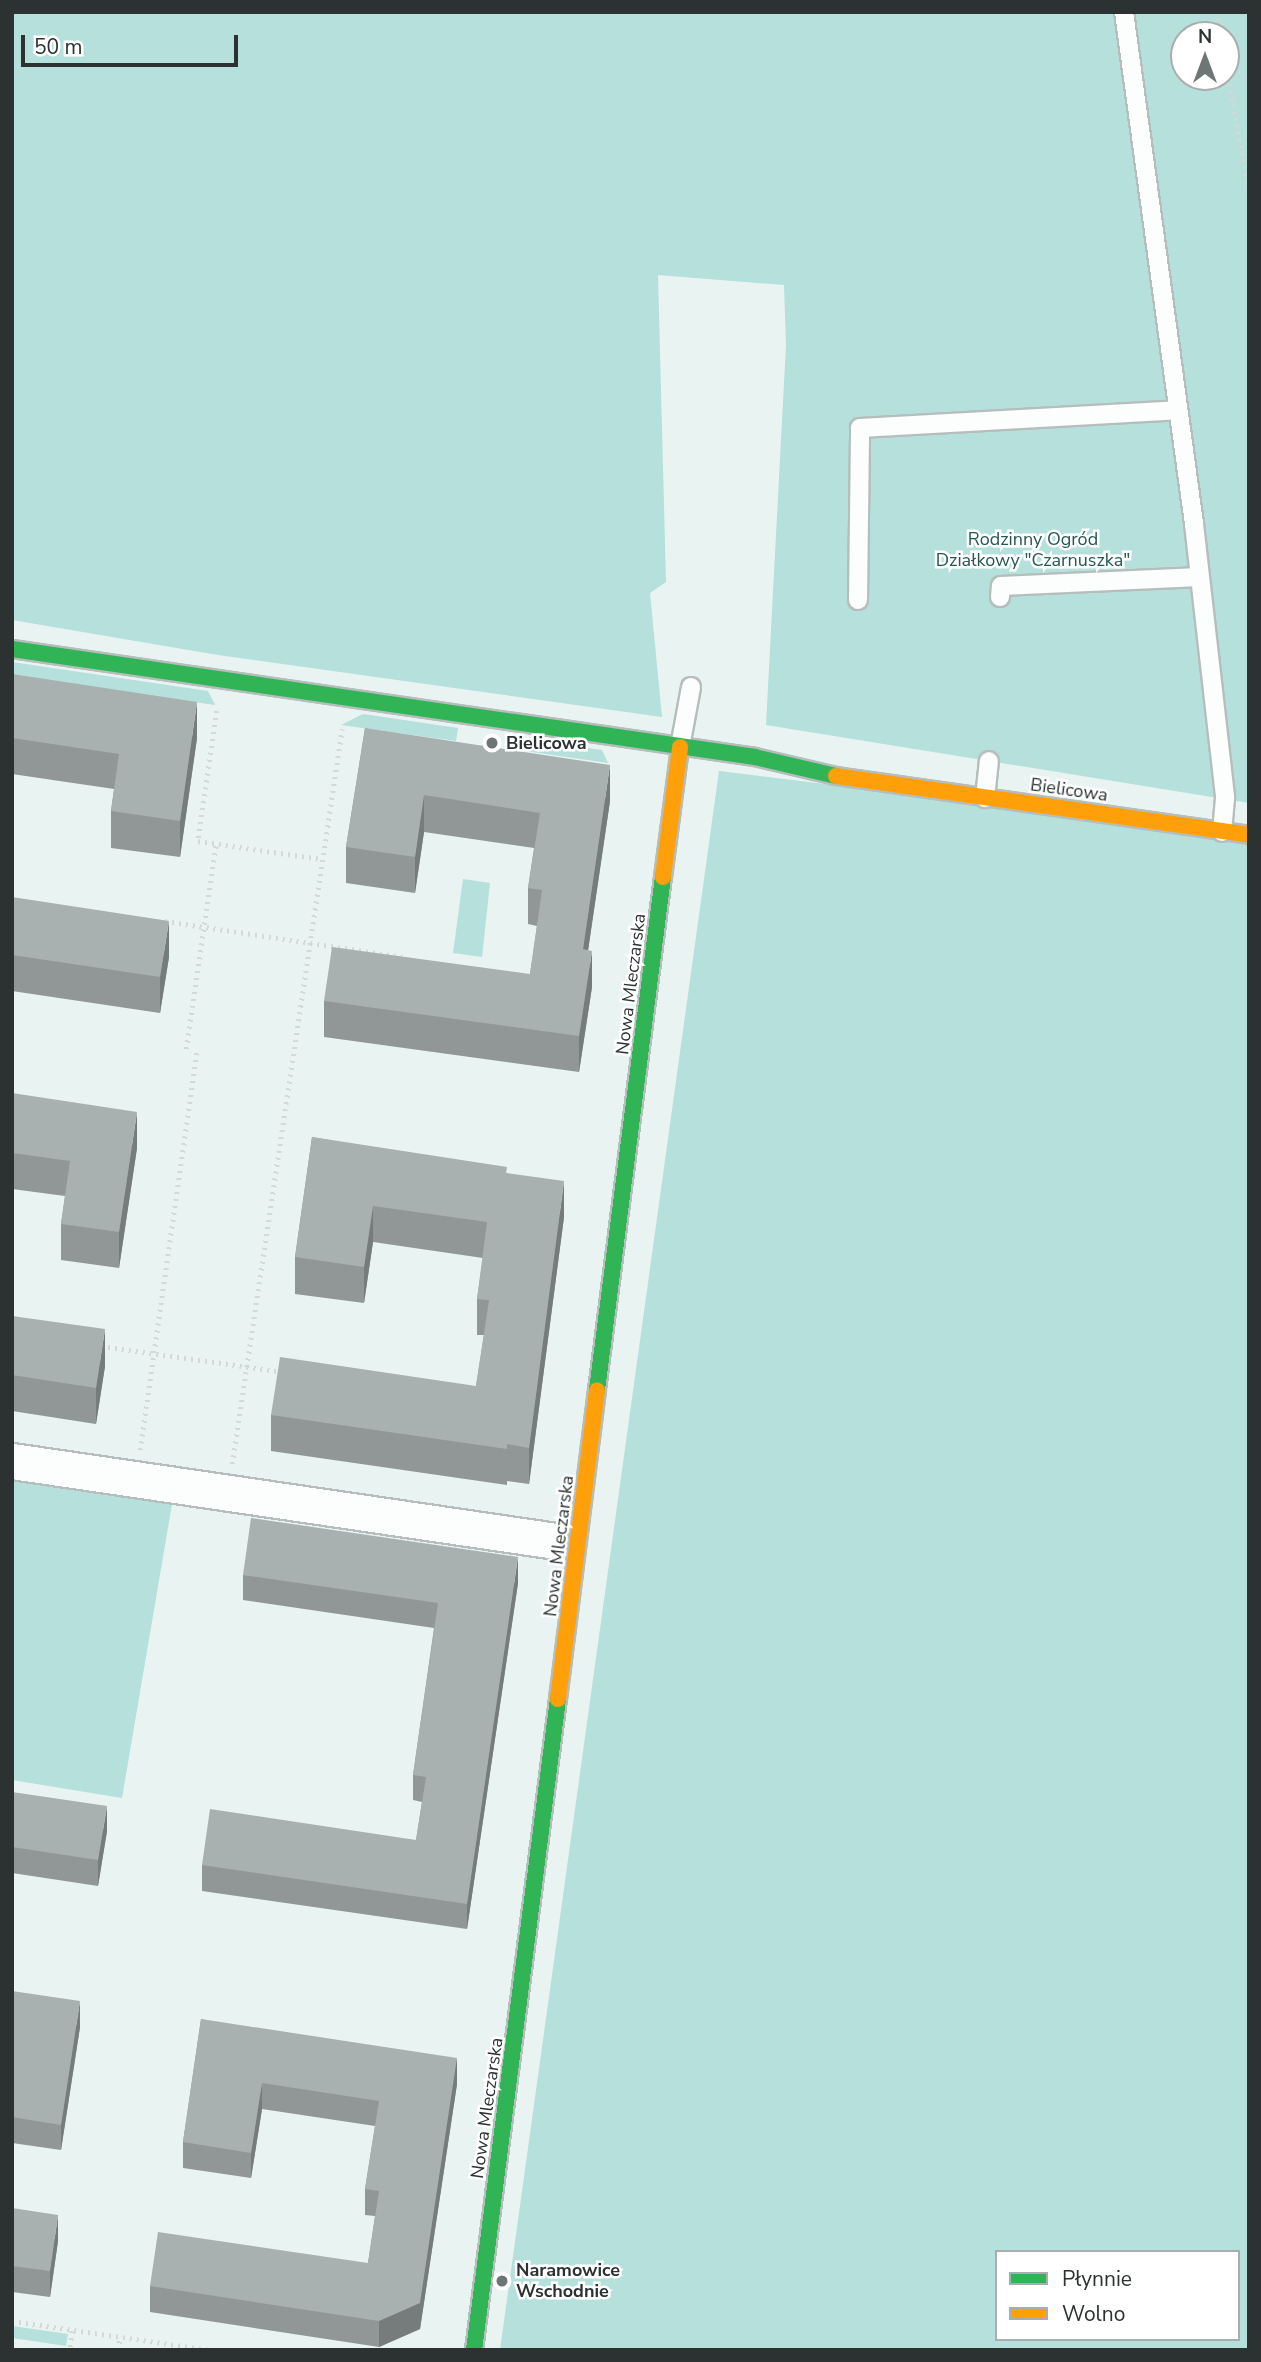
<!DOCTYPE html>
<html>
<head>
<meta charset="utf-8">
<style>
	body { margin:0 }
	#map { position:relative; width:1261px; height:2362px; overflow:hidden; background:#e8f3f2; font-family:"Nunito Sans",sans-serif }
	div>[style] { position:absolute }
	.green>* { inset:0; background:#b5e0db }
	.path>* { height:4.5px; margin-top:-2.25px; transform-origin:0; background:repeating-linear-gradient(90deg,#d5d8d8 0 2px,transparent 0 7px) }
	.roads { filter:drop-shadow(2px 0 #b6bebd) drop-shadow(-2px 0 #b6bebd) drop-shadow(0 2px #b6bebd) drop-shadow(0 -2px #b6bebd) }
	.lane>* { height:18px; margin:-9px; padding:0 9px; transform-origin:9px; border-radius:9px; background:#fcfdfd }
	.street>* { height:35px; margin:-17.5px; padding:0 17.5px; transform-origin:17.5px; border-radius:17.5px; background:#fcfdfd }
	.fast>* { height:16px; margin:-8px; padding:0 8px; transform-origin:8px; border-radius:8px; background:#30b455 }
	.slow>* { height:16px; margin:-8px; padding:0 8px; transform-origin:8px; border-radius:8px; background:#ff9f0a }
	.wall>* { inset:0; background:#919797 }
	.shaded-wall>* { inset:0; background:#767b7b }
	.building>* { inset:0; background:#a9b0b0 }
	.dots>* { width:19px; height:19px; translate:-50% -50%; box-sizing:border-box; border:4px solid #fff; border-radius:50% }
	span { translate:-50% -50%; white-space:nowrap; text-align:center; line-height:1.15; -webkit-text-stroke:5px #fff; paint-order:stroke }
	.park-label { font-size:18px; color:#275753 }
	.poi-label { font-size:18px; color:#2b3231; font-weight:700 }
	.left { translate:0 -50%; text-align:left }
	.street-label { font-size:18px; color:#2b3231 }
	.frame { position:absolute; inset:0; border:14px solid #2b3231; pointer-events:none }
	.legend { position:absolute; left:995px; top:2250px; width:245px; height:91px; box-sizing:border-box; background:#fff; border:2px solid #aaadad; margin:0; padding:9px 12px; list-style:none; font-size:21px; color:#2b3231 }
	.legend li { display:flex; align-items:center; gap:14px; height:35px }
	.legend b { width:35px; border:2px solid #aaadad }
	.north { position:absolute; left:1170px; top:21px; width:70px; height:70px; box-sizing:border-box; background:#fff; border:2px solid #aaadad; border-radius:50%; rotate:0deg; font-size:19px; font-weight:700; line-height:28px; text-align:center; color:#2b3231 }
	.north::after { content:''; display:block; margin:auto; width:24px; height:32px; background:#6d7675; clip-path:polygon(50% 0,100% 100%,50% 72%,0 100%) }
	.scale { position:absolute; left:21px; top:35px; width:217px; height:32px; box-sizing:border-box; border:4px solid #2b3231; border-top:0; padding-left:9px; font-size:21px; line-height:24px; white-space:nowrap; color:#2b3231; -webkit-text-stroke:5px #fff; paint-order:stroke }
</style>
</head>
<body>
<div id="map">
	<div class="green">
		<div style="clip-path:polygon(evenodd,12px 12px,1249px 12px,1249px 803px,766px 725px,786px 345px,784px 285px,658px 275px,666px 582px,650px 593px,662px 717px,218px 655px,12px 620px,12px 12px,1184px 35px,1226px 35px,1226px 77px,1184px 77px,1184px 35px)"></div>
		<div style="clip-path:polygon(12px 662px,208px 691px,215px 705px,12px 676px)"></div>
		<div style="clip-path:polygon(363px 714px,458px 728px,456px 741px,341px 725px)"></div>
		<div style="clip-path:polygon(527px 739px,602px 750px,608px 763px,525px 751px)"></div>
		<div style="clip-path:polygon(evenodd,719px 771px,1249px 836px,1249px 2350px,500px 2350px,719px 771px,997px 2252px,1238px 2252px,1238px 2339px,997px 2339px,997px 2252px)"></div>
		<div style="clip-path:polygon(463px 879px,490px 883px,482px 957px,453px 953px)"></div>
		<div style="clip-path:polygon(12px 1480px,172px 1504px,122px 1798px,12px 1780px)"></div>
		<div style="clip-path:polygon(12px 2326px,68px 2334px,66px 2346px,12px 2338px)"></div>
	</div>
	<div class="path">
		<div style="left:1217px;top:12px;width:23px;rotate:80deg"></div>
		<div style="left:1226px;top:63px;width:131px;rotate:79.9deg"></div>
		<div style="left:217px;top:711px;width:131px;rotate:98.3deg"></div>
		<div style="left:198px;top:841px;width:125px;rotate:8.3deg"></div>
		<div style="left:165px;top:921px;width:240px;rotate:8.6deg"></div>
		<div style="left:186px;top:1049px;width:208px;rotate:-81.7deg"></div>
		<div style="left:101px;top:1346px;width:184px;rotate:8.1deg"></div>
		<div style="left:140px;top:1450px;width:404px;rotate:-81.9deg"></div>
		<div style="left:232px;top:1464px;width:743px;rotate:-81.49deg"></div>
		<div style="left:12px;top:2321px;width:200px;rotate:8.3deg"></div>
		<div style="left:70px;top:2347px;width:17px;rotate:-83deg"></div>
		<div style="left:118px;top:2350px;width:14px;rotate:-82deg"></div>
	</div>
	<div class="roads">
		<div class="lane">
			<div style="left:1124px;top:12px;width:517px;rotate:82.21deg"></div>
			<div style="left:1194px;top:524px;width:276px;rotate:83.5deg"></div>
			<div style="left:1225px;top:798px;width:34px;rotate:95deg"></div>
			<div style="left:1000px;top:597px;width:11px;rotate:-85deg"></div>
			<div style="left:1001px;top:586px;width:199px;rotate:-2.6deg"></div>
			<div style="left:858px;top:600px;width:172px;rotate:-89.3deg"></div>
			<div style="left:860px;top:428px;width:318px;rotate:-3.2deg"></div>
			<div style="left:680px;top:747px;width:61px;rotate:-79.6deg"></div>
			<div style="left:985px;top:798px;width:37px;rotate:-84deg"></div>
		</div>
		<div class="street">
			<div style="left:12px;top:1461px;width:543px;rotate:8.37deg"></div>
		</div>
		<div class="fast">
			<div style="left:12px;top:649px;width:751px;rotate:8.27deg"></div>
			<div style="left:755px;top:757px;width:83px;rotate:13.2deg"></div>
			<div style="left:597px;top:1390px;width:517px;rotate:-82.67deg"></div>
			<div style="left:474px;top:2350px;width:656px;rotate:-82.65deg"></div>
		</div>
		<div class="slow">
			<div style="left:836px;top:776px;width:417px;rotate:8.1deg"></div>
			<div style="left:663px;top:877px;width:131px;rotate:-82.5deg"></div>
			<div style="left:558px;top:1699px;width:311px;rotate:-82.8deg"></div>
		</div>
	</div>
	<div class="wall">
		<div style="clip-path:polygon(12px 674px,197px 738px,180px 857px,111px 848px,111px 811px,114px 789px,12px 774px)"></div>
		<div style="clip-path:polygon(365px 728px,610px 801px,588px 950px,592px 987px,579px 1072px,324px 1037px,324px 1001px,530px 974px,537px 926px,528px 924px,528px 888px,534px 848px,424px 832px,415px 893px,346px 883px,346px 847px)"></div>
		<div style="clip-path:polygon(12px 897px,169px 957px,160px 1013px,12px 991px)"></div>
		<div style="clip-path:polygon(12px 1093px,137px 1148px,119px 1268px,61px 1260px,61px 1224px,65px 1196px,12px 1189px)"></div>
		<div style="clip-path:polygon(312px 1137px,507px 1173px,564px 1217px,529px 1484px,507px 1481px,507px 1485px,271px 1451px,271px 1415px,476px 1386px,484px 1335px,477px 1335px,477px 1299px,483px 1258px,373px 1242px,364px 1303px,295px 1294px,295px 1257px)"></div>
		<div style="clip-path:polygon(12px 1316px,105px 1366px,96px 1424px,12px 1411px)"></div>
		<div style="clip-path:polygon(243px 1575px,518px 1583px,467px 1929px,202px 1891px,202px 1865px,416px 1840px,422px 1802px,413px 1800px,413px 1775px,434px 1628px,243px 1600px)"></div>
		<div style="clip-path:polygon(12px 1792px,107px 1831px,98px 1886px,12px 1873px)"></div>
		<div style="clip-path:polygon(12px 1991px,80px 2027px,61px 2150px,12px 2143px)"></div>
		<div style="clip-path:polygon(201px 2019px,457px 2084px,420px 2329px,379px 2347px,150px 2312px,150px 2286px,368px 2263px,375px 2216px,365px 2215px,365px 2189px,375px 2126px,262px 2109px,251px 2178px,183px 2168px,183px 2142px)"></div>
		<div style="clip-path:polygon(12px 2208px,58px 2241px,50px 2297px,12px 2292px)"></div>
	</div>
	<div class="shaded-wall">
		<div style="clip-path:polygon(197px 702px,197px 738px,180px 857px,180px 821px)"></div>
		<div style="clip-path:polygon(610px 765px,610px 801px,583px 985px,583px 949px)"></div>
		<div style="clip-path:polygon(424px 795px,424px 832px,415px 893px,415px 857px)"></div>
		<div style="clip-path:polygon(169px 921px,169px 957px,160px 1013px,160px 977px)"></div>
		<div style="clip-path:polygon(592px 951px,592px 987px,579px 1072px,579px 1036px)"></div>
		<div style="clip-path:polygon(137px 1112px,137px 1148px,119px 1268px,119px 1232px)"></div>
		<div style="clip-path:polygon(564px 1181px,564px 1217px,529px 1484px,529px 1448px)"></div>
		<div style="clip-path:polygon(373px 1206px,373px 1242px,364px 1303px,364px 1267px)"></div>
		<div style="clip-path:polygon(105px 1329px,105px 1366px,96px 1424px,96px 1388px)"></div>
		<div style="clip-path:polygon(518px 1557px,518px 1583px,467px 1929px,467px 1904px)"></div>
		<div style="clip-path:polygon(107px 1806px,107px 1831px,98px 1886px,98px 1860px)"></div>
		<div style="clip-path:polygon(80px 2001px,80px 2027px,61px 2150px,61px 2125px)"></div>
		<div style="clip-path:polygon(457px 2058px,457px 2084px,420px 2329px,379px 2347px,379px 2321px)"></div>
		<div style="clip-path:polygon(262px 2083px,262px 2109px,251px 2178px,251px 2153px)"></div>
		<div style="clip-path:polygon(58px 2215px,58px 2241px,50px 2297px,50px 2271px)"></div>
	</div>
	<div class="building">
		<div style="clip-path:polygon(12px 674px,197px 702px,180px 821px,111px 811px,119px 754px,12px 738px)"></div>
		<div style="clip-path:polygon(365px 728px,610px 765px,583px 949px,592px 951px,579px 1036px,324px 1001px,332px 947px,530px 974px,542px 890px,528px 888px,540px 813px,424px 795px,415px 857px,346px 847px)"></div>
		<div style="clip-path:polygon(12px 897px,169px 921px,160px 977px,12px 955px)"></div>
		<div style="clip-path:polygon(12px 1093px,137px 1112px,119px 1232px,61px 1224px,70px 1161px,12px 1153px)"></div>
		<div style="clip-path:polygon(312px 1137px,507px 1167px,506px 1173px,564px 1181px,529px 1448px,507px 1444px,507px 1449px,271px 1415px,280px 1357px,476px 1386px,489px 1300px,477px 1299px,487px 1222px,373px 1206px,364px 1267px,295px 1257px)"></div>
		<div style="clip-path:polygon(12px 1316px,105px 1329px,96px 1388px,12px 1375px)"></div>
		<div style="clip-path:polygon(251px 1518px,518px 1557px,467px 1904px,202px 1865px,210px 1809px,416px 1840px,426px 1777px,413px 1775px,438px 1603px,243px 1575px)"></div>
		<div style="clip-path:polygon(12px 1792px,107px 1806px,98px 1860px,12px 1847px)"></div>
		<div style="clip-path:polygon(12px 1991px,80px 2001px,61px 2125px,12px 2117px)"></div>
		<div style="clip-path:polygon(201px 2019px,457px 2058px,420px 2303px,379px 2321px,150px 2286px,158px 2232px,368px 2263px,379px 2191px,365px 2189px,379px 2101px,262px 2083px,251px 2153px,183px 2142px)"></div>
		<div style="clip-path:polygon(12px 2208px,58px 2215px,50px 2271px,12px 2266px)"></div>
	</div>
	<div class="dots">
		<div style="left:492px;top:743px;background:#6d7675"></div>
		<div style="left:502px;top:2281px;background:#6d7675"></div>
	</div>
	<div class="park-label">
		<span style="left:1033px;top:550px">Rodzinny Ogród<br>Działkowy "Czarnuszka"</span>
	</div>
	<div class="poi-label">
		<span class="left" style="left:506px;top:743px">Bielicowa</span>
		<span class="left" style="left:516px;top:2281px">Naramowice<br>Wschodnie</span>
	</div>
	<div class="street-label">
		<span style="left:1069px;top:790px;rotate:8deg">Bielicowa</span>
		<span style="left:631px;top:984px;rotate:-83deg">Nowa Mleczarska</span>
		<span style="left:559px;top:1546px;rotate:-83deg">Nowa Mleczarska</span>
		<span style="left:487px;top:2108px;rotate:-82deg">Nowa Mleczarska</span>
	</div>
	<div class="frame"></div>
	<ul class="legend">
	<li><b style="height:9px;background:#30b455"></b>Płynnie</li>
	<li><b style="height:9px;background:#ff9f0a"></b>Wolno</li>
	</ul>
	<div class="north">N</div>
	<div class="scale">50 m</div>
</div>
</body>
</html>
